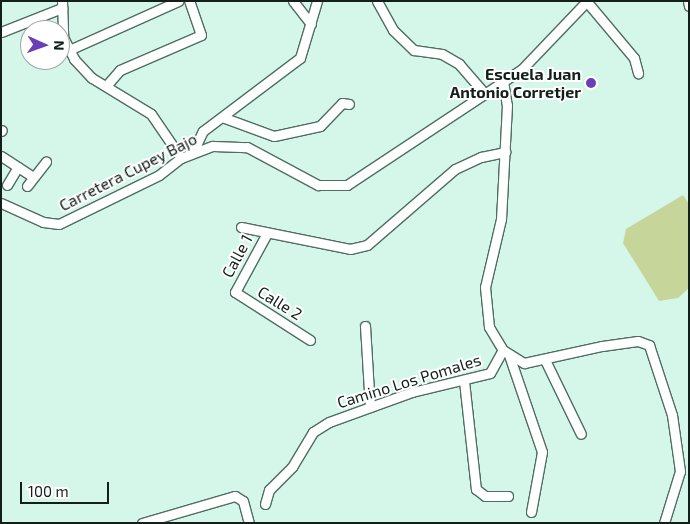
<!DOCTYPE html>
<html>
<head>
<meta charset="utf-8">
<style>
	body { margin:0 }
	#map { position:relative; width:690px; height:524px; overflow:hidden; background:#d5f7ea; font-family:"Exo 2",sans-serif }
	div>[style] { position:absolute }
	.green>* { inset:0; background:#c6d69a }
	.roads { filter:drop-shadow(1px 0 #4f6d62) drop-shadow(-1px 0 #4f6d62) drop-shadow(0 1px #4f6d62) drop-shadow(0 -1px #4f6d62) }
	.minor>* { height:9px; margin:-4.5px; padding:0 4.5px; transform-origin:4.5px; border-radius:4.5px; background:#fff }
	.dots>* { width:14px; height:14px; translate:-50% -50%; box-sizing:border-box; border:2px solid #fff; border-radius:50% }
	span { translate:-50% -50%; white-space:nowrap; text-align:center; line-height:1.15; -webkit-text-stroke:4px #fff; paint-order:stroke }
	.poi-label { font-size:16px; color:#121f1a; font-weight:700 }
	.right { translate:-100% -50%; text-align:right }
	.street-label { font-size:16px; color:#121f1a }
	.frame { position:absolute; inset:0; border:2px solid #121f1a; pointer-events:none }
	.north { position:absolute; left:20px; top:20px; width:50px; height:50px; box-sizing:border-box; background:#fff; border:1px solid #a0a5a3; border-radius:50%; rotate:92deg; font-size:14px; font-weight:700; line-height:20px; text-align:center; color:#121f1a }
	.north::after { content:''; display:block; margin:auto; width:18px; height:22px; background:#693eb6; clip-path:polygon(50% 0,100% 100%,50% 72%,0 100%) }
	.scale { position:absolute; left:20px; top:482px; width:89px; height:22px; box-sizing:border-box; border:2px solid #121f1a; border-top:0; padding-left:6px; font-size:15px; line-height:18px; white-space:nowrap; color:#121f1a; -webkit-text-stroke:4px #fff; paint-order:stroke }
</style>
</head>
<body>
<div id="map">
	<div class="green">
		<div style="clip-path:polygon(683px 195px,689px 204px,689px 288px,678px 298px,659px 301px,623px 243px,626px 229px)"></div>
	</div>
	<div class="roads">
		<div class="minor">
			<div style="left:62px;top:1px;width:36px;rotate:88deg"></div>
			<div style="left:63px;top:37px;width:25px;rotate:63deg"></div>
			<div style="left:74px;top:59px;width:26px;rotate:47deg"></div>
			<div style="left:92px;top:78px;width:69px;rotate:31.4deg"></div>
			<div style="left:151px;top:114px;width:53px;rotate:55.7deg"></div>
			<div style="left:293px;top:1px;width:29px;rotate:52deg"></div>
			<div style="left:377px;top:1px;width:33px;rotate:61deg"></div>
			<div style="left:393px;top:30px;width:29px;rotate:44deg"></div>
			<div style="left:414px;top:50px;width:28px;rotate:8deg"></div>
			<div style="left:442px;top:54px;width:20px;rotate:30deg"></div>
			<div style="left:459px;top:64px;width:38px;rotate:49deg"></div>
			<div style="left:688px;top:1px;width:5px;rotate:79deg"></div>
			<div style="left:587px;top:2px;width:73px;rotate:50deg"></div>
			<div style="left:634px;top:58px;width:16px;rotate:75deg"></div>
			<div style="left:1px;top:32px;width:66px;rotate:-21.5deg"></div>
			<div style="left:69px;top:50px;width:120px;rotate:-24.2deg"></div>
			<div style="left:503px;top:81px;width:24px;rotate:81deg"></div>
			<div style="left:507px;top:105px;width:114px;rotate:93deg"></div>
			<div style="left:501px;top:219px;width:70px;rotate:103.2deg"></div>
			<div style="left:485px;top:287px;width:40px;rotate:84.3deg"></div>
			<div style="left:489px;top:327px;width:27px;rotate:59deg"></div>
			<div style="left:503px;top:350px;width:25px;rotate:32deg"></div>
			<div style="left:524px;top:363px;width:80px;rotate:-12.3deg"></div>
			<div style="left:602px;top:346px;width:36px;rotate:-8deg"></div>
			<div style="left:638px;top:341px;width:12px;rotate:20deg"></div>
			<div style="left:649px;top:345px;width:74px;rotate:71.8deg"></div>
			<div style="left:672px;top:415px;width:57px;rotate:81.9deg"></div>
			<div style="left:680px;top:471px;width:54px;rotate:107.1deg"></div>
			<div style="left:106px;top:86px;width:21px;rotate:-49deg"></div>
			<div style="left:120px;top:70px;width:88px;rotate:-23.4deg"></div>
			<div style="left:201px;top:35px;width:36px;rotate:-109deg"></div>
			<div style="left:222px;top:117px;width:55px;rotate:20.1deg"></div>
			<div style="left:274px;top:136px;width:47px;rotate:-12.3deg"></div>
			<div style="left:320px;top:126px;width:32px;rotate:-46deg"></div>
			<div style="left:342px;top:103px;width:7px;rotate:8deg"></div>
			<div style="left:1px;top:131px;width:1px;rotate:-45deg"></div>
			<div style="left:193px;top:152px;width:23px;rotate:-65deg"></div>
			<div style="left:203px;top:131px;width:121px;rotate:-37deg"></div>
			<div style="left:300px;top:58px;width:59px;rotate:-73.4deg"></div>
			<div style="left:1px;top:156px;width:38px;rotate:33deg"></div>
			<div style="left:7px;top:185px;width:21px;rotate:-59deg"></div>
			<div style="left:27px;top:186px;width:31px;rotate:-52deg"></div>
			<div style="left:1px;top:203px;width:46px;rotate:24.3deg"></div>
			<div style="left:43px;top:222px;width:16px;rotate:7deg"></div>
			<div style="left:59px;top:224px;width:111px;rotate:-26.1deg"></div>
			<div style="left:159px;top:175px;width:28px;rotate:-38deg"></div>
			<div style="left:181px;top:158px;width:34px;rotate:-21deg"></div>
			<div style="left:213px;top:146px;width:34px;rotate:2deg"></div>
			<div style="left:247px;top:147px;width:81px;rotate:28.2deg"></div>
			<div style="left:318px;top:185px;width:29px"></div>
			<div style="left:347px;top:185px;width:210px;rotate:-33.5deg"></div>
			<div style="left:522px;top:69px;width:94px;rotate:-46.3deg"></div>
			<div style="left:241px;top:227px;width:111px;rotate:11.4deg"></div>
			<div style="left:350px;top:249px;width:17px;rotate:-13deg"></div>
			<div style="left:367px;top:245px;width:116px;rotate:-40.8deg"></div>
			<div style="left:455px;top:169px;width:29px;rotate:-25deg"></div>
			<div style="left:481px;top:157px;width:25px;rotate:-12deg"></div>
			<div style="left:266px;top:235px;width:65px;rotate:118.5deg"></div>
			<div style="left:235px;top:292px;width:89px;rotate:32.6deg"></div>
			<div style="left:365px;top:326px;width:81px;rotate:86.5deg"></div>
			<div style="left:509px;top:355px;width:102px;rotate:71.2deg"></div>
			<div style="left:542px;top:452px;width:61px;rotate:100.4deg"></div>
			<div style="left:545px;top:360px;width:82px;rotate:64.1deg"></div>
			<div style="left:464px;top:381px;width:109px;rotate:83.7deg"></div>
			<div style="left:476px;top:489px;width:11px;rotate:38deg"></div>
			<div style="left:485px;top:496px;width:23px"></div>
			<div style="left:265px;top:504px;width:15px;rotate:-74deg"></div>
			<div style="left:269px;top:490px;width:33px;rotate:-45deg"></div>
			<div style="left:292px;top:467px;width:41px;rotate:-59deg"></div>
			<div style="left:313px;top:432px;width:19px;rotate:-32deg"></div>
			<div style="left:329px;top:422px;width:88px;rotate:-19.9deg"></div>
			<div style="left:412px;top:392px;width:80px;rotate:-13.7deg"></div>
			<div style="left:490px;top:373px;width:26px;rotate:-61deg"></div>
			<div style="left:142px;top:523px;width:97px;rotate:-16.2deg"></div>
			<div style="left:235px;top:496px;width:9px;rotate:32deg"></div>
			<div style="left:243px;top:501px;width:23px;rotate:75deg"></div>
		</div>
	</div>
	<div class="dots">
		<div style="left:591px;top:83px;background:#693eb6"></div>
	</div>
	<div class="poi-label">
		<span class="right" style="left:581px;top:83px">Escuela Juan<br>Antonio Corretjer</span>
	</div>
	<div class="street-label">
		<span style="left:128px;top:172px;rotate:-27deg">Carretera Cupey Bajo</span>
		<span style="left:237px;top:256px;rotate:-62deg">Calle 1</span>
		<span style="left:280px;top:303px;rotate:32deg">Calle 2</span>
		<span style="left:409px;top:381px;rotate:-17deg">Camino Los Pomales</span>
	</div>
	<div class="frame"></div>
	<div class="north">N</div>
	<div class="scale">100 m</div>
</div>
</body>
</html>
